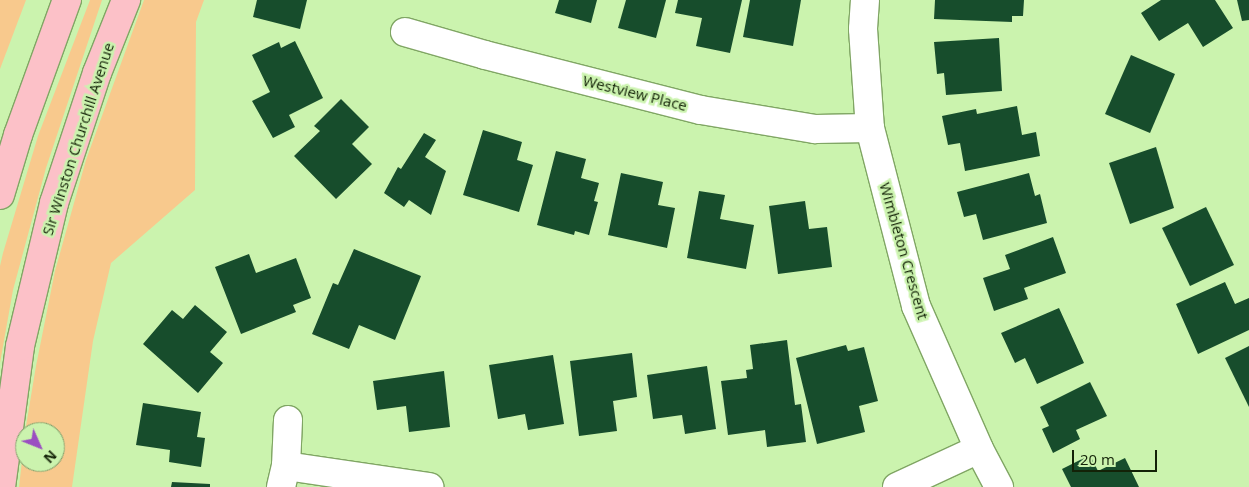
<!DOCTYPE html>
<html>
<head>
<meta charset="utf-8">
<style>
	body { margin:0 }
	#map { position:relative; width:1249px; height:487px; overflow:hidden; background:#cbf3ae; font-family:"Open Sans",sans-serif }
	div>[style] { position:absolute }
	.green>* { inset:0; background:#f8c98d }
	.building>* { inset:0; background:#174d2c }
	.roads { filter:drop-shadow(1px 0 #80a664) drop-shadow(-1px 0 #80a664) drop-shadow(0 1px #80a664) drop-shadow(0 -1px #80a664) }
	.minor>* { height:28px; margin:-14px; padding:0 14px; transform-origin:14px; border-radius:14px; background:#fff }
	.major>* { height:28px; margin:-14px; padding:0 14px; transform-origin:14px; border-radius:14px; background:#fcc1c8 }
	span { translate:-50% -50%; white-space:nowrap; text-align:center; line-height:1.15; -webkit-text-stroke:5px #cbf3ae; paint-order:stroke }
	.street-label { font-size:15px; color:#132207 }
	.north { position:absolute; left:15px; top:422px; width:50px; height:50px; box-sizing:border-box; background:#cbf3ae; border:1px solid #819f6b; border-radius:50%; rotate:134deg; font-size:14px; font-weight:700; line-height:20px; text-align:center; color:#132207 }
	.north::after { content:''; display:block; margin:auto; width:18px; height:22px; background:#9b4fc1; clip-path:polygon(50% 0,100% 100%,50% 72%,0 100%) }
	.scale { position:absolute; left:1072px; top:450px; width:85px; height:22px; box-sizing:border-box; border:2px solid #132207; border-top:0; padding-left:6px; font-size:15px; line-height:18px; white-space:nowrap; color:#132207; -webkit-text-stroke:4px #cbf3ae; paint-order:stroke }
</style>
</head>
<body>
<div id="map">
	<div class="green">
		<div style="clip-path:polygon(0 0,26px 0,0 69px)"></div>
		<div style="clip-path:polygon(90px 0,102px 0,46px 168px,13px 290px,0 363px,0 266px,3px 253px,38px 136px)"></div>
		<div style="clip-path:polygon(144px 0,204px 0,196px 22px,195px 190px,111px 263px,93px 341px,72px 487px,19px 487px,25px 434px,25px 462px,55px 462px,55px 432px,25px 432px,36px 366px,55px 271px,86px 160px)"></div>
	</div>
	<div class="building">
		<div style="clip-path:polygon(257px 0,307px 0,300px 29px,253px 17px)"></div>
		<div style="clip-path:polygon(559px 0,597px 0,591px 23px,555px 13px)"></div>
		<div style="clip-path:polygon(626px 0,666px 0,656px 38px,618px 28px)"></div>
		<div style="clip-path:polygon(678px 0,742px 0,730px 53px,696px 46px,702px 18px,675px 13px)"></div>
		<div style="clip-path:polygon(750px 0,801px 0,793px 46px,743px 37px)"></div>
		<div style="clip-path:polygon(935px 0,1024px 0,1023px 16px,1012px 16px,1012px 22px,934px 19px)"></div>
		<div style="clip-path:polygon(1161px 0,1215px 0,1233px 28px,1203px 47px,1188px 23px,1159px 41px,1141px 13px)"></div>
		<div style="clip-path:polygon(1237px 0,1249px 0,1249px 20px,1242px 21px)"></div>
		<div style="clip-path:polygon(999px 38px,1002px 91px,946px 95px,944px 73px,937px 74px,934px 42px)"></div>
		<div style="clip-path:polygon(295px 41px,323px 98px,289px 115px,295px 127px,273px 138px,252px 101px,270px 92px,252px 55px,279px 42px,281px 48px)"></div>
		<div style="clip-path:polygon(1131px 55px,1175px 74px,1150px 133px,1105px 114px)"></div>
		<div style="clip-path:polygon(341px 99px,369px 127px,352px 144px,372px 164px,336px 199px,294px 156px,320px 131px,314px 126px)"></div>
		<div style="clip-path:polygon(1017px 106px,1022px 135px,1036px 132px,1040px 156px,965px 171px,960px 143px,948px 145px,942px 116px,976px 109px,977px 114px)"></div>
		<div style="clip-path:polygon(483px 130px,522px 142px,517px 160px,533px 165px,519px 212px,463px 195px)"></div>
		<div style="clip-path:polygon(424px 133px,436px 140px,425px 157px,446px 171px,431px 215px,409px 200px,404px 207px,384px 193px,398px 167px,401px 169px)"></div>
		<div style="clip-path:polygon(1156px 147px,1174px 208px,1130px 224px,1109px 163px)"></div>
		<div style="clip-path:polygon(556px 151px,586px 159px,581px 178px,599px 183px,594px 201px,598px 202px,589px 235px,575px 231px,574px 235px,537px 225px)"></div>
		<div style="clip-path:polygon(621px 173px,663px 182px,658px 205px,675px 208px,667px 248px,608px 235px)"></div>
		<div style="clip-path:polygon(1029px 173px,1035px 196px,1040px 194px,1047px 223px,983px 240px,976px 214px,964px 217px,957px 192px)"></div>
		<div style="clip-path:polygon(699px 191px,725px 195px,720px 219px,754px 225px,746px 269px,687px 258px)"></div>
		<div style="clip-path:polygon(805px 201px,809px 229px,827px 227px,832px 267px,778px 274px,769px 206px)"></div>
		<div style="clip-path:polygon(1206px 207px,1234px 265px,1190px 286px,1162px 228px)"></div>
		<div style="clip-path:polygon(1053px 237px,1066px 273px,1024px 288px,1028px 299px,994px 311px,983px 278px,1010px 269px,1005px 255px)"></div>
		<div style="clip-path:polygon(354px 249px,421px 276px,395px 340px,359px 325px,349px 349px,312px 334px,333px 283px,338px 285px)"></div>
		<div style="clip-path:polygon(249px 254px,256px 273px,296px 258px,311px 298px,293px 305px,296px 312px,241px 334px,215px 267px)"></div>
		<div style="clip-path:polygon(1225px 282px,1235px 304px,1249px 298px,1249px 330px,1198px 354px,1176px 304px)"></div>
		<div style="clip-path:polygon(195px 305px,227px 332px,210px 352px,223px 363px,198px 393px,143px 344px,172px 310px,183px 319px)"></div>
		<div style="clip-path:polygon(1059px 308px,1084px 363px,1037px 384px,1025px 358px,1015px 363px,1001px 333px)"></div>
		<div style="clip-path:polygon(787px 340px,795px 405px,801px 404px,806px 442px,767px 447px,765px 430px,728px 435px,721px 381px,747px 378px,746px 370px,753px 369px,750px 345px)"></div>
		<div style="clip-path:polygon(846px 345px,848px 351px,864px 347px,878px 401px,859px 406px,865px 432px,817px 444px,796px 358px)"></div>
		<div style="clip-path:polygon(1249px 346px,1249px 407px,1225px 358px)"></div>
		<div style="clip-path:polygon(632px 353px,637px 397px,613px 401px,617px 431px,579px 436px,570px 361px)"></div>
		<div style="clip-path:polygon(553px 355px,564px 424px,528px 430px,525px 414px,498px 419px,489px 365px)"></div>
		<div style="clip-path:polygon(707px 366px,716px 429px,685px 434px,682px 415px,653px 419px,647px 375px)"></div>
		<div style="clip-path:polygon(444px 371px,450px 427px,409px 432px,406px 406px,377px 410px,373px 381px)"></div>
		<div style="clip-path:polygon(1090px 382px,1107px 416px,1076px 430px,1080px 439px,1053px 453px,1042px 429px,1049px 426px,1040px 407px)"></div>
		<div style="clip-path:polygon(143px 403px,201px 412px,197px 437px,205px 438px,201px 467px,169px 462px,170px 450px,136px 445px)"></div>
		<div style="clip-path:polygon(1090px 455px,1098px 471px,1125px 458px,1139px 487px,1071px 487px,1062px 469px)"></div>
		<div style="clip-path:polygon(172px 482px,210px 484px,210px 487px,171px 487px)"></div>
	</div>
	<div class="roads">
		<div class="minor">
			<div style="left:865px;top:0;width:29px;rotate:94deg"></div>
			<div style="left:863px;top:29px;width:99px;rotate:86deg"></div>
			<div style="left:870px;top:128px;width:184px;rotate:75.5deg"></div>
			<div style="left:916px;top:306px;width:156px;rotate:66.2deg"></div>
			<div style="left:979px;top:449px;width:43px;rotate:62.2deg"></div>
			<div style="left:405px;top:32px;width:83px;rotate:16deg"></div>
			<div style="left:485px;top:55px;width:223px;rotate:14.3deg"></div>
			<div style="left:701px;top:110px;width:116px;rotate:9.5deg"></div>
			<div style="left:815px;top:129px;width:55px;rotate:-1deg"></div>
			<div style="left:286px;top:466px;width:145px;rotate:8.4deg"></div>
			<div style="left:281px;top:487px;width:22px;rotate:-77deg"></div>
			<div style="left:286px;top:466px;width:46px;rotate:-87.5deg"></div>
			<div style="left:897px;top:487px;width:90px;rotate:-24.9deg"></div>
		</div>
		<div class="major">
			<div style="left:0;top:195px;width:63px;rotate:-73.3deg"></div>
			<div style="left:18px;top:135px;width:144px;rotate:-70.1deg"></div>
			<div style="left:1px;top:487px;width:142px;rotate:-82.3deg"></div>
			<div style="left:20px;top:346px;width:147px;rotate:-76.6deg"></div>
			<div style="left:54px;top:203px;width:137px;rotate:-71.7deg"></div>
			<div style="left:97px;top:73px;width:79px;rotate:-68.3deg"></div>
		</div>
	</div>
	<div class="street-label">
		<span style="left:635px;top:93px;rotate:14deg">Westview Place</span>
		<span style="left:78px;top:139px;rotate:-72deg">Sir Winston Churchill Avenue</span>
		<span style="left:904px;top:251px;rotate:74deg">Wimbleton Crescent</span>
	</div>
	<div class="north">N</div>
	<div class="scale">20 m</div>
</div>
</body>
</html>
